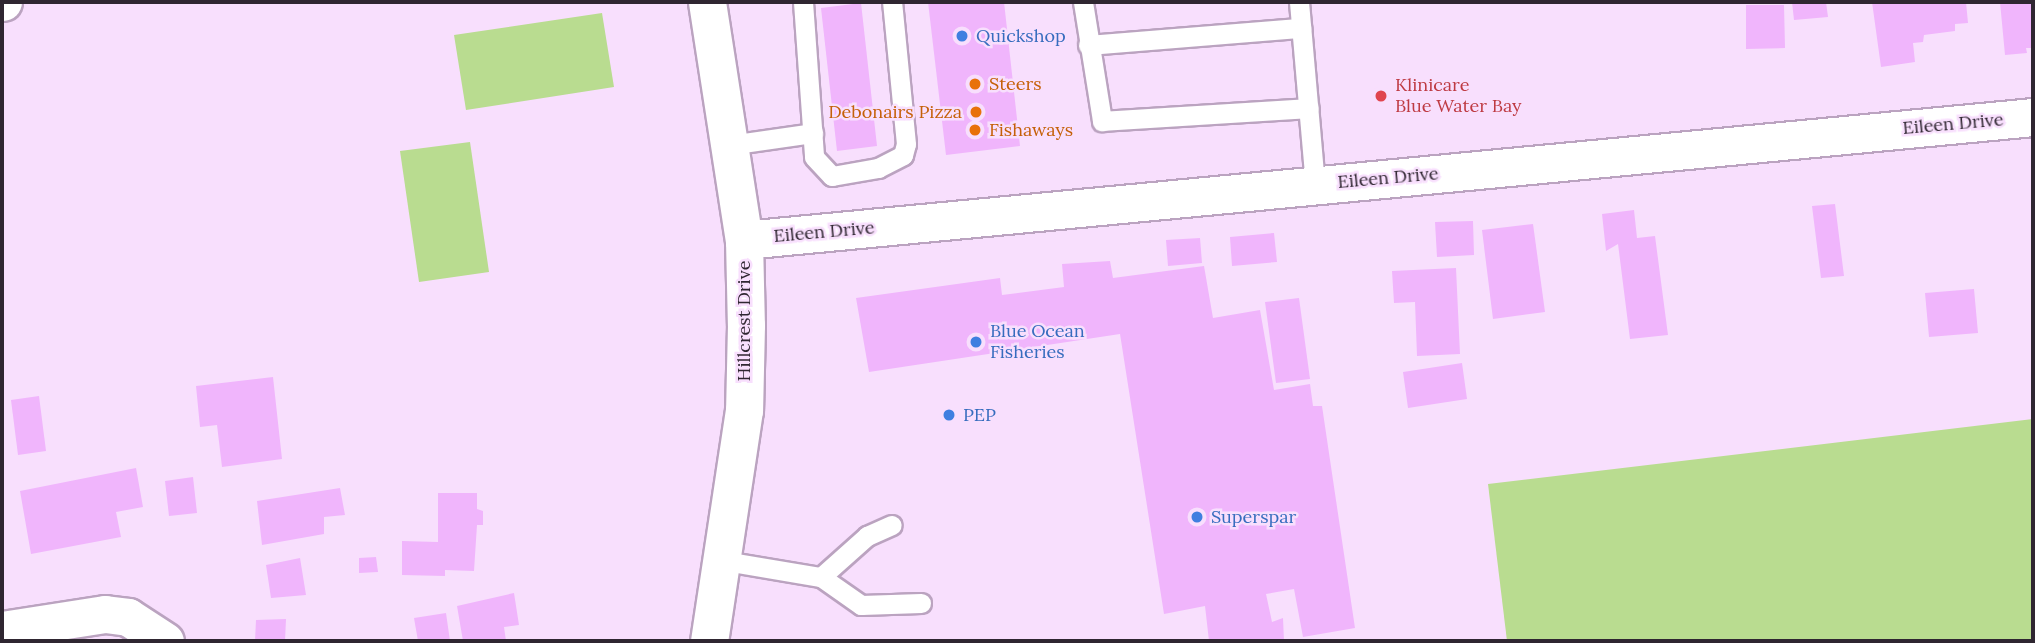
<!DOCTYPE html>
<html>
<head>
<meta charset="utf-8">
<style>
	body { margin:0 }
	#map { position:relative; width:2035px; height:643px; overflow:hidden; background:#f8dffd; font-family:Lora,serif }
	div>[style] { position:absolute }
	.green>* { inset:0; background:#b9dc90 }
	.building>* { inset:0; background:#f0b5fc }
	.roads { filter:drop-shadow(2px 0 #bba3c0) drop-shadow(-2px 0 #bba3c0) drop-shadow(0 2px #bba3c0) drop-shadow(0 -2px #bba3c0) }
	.service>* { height:19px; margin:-9.5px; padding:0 9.5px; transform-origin:9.5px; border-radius:9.5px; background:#fff }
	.minor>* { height:37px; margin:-18.5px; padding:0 18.5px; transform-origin:18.5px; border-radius:18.5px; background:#fff }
	.tertiary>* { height:38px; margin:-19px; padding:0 19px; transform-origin:19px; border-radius:19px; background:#fff }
	.dots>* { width:19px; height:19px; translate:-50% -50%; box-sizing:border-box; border:4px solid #f8dffd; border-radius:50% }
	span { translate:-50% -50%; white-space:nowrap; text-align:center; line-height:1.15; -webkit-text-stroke:5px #f8dffd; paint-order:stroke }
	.shop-label { font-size:18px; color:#366cbe }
	.left { translate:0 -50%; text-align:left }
	.food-label { font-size:18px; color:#c56008 }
	.right { translate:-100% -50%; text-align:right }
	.health-label { font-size:18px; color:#be3a42 }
	.street-label { font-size:18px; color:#2f2631 }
	.frame { position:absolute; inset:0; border:4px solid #2f2631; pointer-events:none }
</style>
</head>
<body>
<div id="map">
	<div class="green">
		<div style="clip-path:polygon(602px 13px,614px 87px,466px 110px,454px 35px)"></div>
		<div style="clip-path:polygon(470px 142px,489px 272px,419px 282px,400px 151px)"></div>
		<div style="clip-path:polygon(2033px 419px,2033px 641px,1507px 641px,1488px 484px)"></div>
	</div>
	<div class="building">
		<div style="clip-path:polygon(928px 2px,1004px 2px,1020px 146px,946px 155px)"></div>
		<div style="clip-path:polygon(1792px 2px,1826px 2px,1828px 17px,1794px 20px)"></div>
		<div style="clip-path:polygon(1872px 2px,1966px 2px,1968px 23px,1955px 24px,1955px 31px,1924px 35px,1923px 42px,1913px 43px,1915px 62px,1881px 67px)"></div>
		<div style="clip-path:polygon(2000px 2px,2033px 2px,2033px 48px,2026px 48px,2027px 53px,2005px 55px)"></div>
		<div style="clip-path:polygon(861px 3px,877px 146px,837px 151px,821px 8px)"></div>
		<div style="clip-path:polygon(1746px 5px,1784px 5px,1785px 48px,1746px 49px)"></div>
		<div style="clip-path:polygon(1835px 204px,1844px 276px,1821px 278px,1812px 206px)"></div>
		<div style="clip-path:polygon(1634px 210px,1637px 238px,1655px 236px,1668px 335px,1630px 339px,1618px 244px,1606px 251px,1602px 214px)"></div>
		<div style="clip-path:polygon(1473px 221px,1474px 255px,1437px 257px,1435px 222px)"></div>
		<div style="clip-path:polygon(1533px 224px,1545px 312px,1493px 319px,1482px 230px)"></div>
		<div style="clip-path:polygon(1274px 233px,1277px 262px,1232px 266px,1230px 237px)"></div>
		<div style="clip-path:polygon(1200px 238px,1202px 263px,1168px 266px,1166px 240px)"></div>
		<div style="clip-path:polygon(1110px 261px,1113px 278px,1204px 266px,1213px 318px,1260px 310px,1274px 390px,1310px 384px,1313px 406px,1322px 406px,1355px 628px,1303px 637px,1294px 589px,1266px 594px,1272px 622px,1283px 618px,1284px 641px,1209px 641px,1205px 606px,1164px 614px,1120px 334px,869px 372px,856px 298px,1000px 278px,1002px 295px,1064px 287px,1062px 264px)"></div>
		<div style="clip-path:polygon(1456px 268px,1460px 354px,1417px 356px,1415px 302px,1394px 303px,1392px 271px)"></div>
		<div style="clip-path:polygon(1974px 289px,1978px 333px,1929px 337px,1925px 293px)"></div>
		<div style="clip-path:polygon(1299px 298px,1310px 379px,1276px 383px,1265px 302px)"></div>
		<div style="clip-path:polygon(1462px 363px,1467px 399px,1408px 408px,1403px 372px)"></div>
		<div style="clip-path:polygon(273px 377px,282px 459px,222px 467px,217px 425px,200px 427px,196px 386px)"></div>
		<div style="clip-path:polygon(39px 396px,46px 451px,18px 455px,11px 400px)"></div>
		<div style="clip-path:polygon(136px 468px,143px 507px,116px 512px,121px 537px,31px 554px,20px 491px)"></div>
		<div style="clip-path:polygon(193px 477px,197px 513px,169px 516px,165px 481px)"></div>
		<div style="clip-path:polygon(340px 488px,345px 515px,324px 517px,324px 534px,262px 545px,257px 501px)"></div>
		<div style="clip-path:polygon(438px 493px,477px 493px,477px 509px,483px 511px,483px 525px,477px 525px,474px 571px,445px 570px,445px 576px,402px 575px,402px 541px,438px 542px)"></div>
		<div style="clip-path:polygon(376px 557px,378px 572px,359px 573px,359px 558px)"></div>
		<div style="clip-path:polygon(300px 558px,306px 595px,271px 598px,266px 565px)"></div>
		<div style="clip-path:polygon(514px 593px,519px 625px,504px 627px,506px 641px,463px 641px,457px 606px)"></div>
		<div style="clip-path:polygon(446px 613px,450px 641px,418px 641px,414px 618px)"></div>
		<div style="clip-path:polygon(286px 619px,285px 641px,255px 641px,256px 620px)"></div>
	</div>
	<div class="roads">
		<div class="service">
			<div style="left:803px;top:2px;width:155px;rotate:85.9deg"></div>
			<div style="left:814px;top:157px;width:26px;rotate:47deg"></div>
			<div style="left:832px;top:176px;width:47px;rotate:-9.9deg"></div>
			<div style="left:878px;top:168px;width:28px;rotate:-27deg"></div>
			<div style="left:903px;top:155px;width:11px;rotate:-75deg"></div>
			<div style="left:906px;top:144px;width:143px;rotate:-95.6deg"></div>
			<div style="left:1083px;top:2px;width:121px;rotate:80.9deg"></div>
			<div style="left:1102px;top:121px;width:207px;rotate:-3.6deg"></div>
			<div style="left:1299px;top:2px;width:184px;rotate:85deg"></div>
			<div style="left:1088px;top:45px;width:214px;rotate:-4.6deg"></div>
			<div style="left:729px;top:145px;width:85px;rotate:-8.1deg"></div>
			<div style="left:725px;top:561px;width:97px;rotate:9.5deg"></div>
			<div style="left:821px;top:577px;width:49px;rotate:35deg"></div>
			<div style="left:861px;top:605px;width:60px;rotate:-1.9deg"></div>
			<div style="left:821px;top:577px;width:62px;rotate:-41.7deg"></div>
			<div style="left:867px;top:536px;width:27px;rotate:-24deg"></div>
		</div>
		<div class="minor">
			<div style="left:707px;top:2px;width:241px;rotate:81.2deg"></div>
			<div style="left:744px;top:240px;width:85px;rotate:88.7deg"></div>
			<div style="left:746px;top:325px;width:85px;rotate:91.3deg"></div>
			<div style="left:744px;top:410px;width:234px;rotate:98.6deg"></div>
			<div style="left:744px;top:240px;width:1295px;rotate:-5.45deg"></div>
			<div style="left:2px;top:630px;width:104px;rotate:-8.8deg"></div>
			<div style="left:105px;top:614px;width:23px;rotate:7deg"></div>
			<div style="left:128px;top:617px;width:44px;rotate:33deg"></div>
		</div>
		<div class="tertiary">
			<div style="left:2px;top:2px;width:1px"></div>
		</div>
	</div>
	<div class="dots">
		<div style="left:962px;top:36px;background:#3f7fe0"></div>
		<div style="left:975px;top:84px;background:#e8710a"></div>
		<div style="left:1381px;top:96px;background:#e0444e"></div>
		<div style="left:976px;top:112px;background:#e8710a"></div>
		<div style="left:975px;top:130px;background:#e8710a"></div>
		<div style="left:976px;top:342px;background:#3f7fe0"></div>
		<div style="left:949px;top:415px;background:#3f7fe0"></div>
		<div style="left:1197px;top:517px;background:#3f7fe0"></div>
	</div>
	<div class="shop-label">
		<span class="left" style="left:976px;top:36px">Quickshop</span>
		<span class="left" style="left:990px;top:342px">Blue Ocean<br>Fisheries</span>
		<span class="left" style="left:963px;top:415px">PEP</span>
		<span class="left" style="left:1211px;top:517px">Superspar</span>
	</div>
	<div class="food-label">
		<span class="left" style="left:989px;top:84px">Steers</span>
		<span class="right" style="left:962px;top:112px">Debonairs Pizza</span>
		<span class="left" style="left:989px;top:130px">Fishaways</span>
	</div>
	<div class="health-label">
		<span class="left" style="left:1395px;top:96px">Klinicare<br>Blue Water Bay</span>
	</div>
	<div class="street-label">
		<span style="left:1953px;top:124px;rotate:-5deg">Eileen Drive</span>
		<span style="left:1388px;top:178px;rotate:-5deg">Eileen Drive</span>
		<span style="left:824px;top:232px;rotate:-5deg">Eileen Drive</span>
		<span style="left:744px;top:321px;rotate:-90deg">Hillcrest Drive</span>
	</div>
	<div class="frame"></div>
</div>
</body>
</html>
